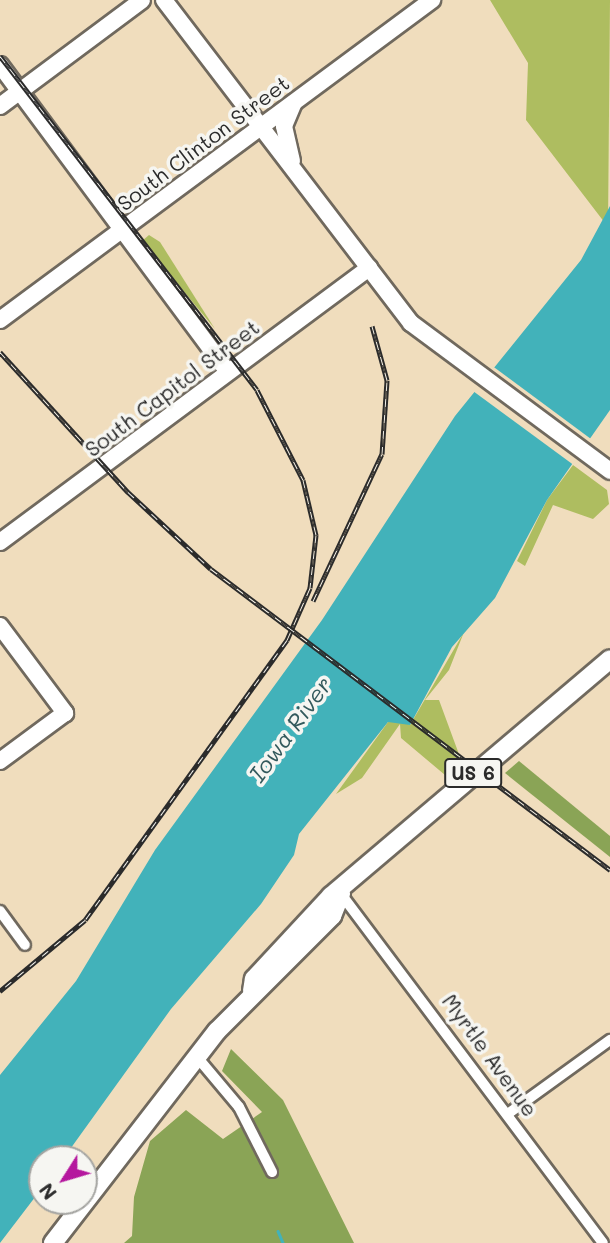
<!DOCTYPE html>
<html>
<head>
<meta charset="utf-8">
<style>
	body { margin:0 }
	#map { position:relative; width:610px; height:1243px; overflow:hidden; background:#f0ddbd; font-family:Mali,sans-serif }
	div>[style] { position:absolute }
	.green>* { inset:0; background:#aebd60 }
	.forest>* { inset:0; background:#8aa456 }
	.water>* { inset:0; background:#42b2ba }
	.pier>* { inset:0; background:#f0ddbd }
	.stream>* { height:2.5px; margin:-1.25px; padding:0 1.25px; transform-origin:1.25px; border-radius:1.25px; background:#42b2ba }
	.roads { filter:drop-shadow(2px 0 #70695e) drop-shadow(-2px 0 #70695e) drop-shadow(0 2px #70695e) drop-shadow(0 -2px #70695e) }
	.street>* { height:10px; margin:-5px; padding:0 5px; transform-origin:5px; border-radius:5px; background:#fff }
	.secondary>* { height:16px; margin:-8px; padding:0 8px; transform-origin:8px; border-radius:8px; background:#fff }
	.primary>* { height:18px; margin:-9px; padding:0 9px; transform-origin:9px; border-radius:9px; background:#fff }
	.rail>* { height:5px; margin-top:-2.5px; transform-origin:0; background:repeating-linear-gradient(90deg,#f6f6f2 0 8px,#2b2b2b 0 16px); box-sizing:border-box; border-block:2px solid #2b2b2b }
	span { translate:-50% -50%; white-space:nowrap; text-align:center; line-height:1.15; -webkit-text-stroke:7px #f6f6f2; paint-order:stroke }
	.shield-label span { padding:2px 5px; background:#f6f6f2; border:2px solid; border-radius:5px; -webkit-text-stroke-width:0 }
	.shield-label { font-size:19px; color:#2b2b2b; font-weight:700 }
	.street-label { font-size:21px; color:#2b2b2b }
	.water-label { font-size:23px; color:#335a5d; font-style:italic }
	.north { position:absolute; left:28px; top:1145px; width:70px; height:70px; box-sizing:border-box; background:#f6f6f2; border:2px solid #a5a5a2; border-radius:50%; rotate:233deg; font-size:19px; font-weight:700; line-height:28px; text-align:center; color:#2b2b2b }
	.north::after { content:''; display:block; margin:auto; width:24px; height:32px; background:#b5179e; clip-path:polygon(50% 0,100% 100%,50% 72%,0 100%) }
</style>
</head>
<body>
<div id="map">
	<div class="green">
		<div style="clip-path:polygon(490px 0,610px 0,608px 227px,526px 120px,528px 63px)"></div>
		<div style="clip-path:polygon(149px 235px,160px 242px,215px 329px,142px 241px)"></div>
		<div style="clip-path:polygon(573px 465px,607px 490px,609px 504px,593px 519px,553px 505px,525px 566px,517px 561px,547px 500px)"></div>
		<div style="clip-path:polygon(464px 632px,449px 670px,425px 700px,439px 700px,460px 757px,455px 767px,445px 775px,401px 738px,400px 724px,362px 778px,336px 794px,388px 722px,399px 719px,410px 725px)"></div>
	</div>
	<div class="forest">
		<div style="clip-path:polygon(519px 761px,610px 836px,610px 857px,505px 773px)"></div>
		<div style="clip-path:polygon(231px 1049px,283px 1100px,354px 1243px,124px 1243px,132px 1236px,134px 1197px,150px 1141px,186px 1110px,223px 1139px,262px 1112px,222px 1071px)"></div>
	</div>
	<div class="water">
		<div style="clip-path:polygon(610px 206px,610px 410px,547px 500px,495px 598px,452px 647px,410px 725px,388px 722px,299px 834px,294px 855px,261px 904px,171px 1009px,63px 1159px,42px 1159px,42px 1188px,0 1243px,0 1075px,76px 981px,155px 850px,322px 620px,455px 416px,581px 260px)"></div>
	</div>
	<div class="pier">
		<div style="clip-path:polygon(491px 365px,591px 439px,575px 466px,473px 391px)"></div>
	</div>
	<div class="stream">
		<div style="left:278px;top:1231px;width:13px;rotate:67deg"></div>
	</div>
	<div class="roads">
		<div class="street">
			<div style="left:341px;top:894px;width:436px;rotate:53.1deg"></div>
			<div style="left:0;top:911px;width:42px;rotate:53.7deg"></div>
			<div style="left:197px;top:1057px;width:65px;rotate:50deg"></div>
			<div style="left:239px;top:1107px;width:73px;rotate:63.1deg"></div>
			<div style="left:509px;top:1113px;width:125px;rotate:-35.9deg"></div>
		</div>
		<div class="secondary">
			<div style="left:164px;top:0;width:407px;rotate:52.6deg"></div>
			<div style="left:411px;top:323px;width:248px;rotate:36.6deg"></div>
			<div style="left:0;top:65px;width:382px;rotate:53.4deg"></div>
			<div style="left:0;top:106px;width:177px;rotate:-36.7deg"></div>
			<div style="left:292px;top:161px;width:36px;rotate:-103deg"></div>
			<div style="left:284px;top:126px;width:25px;rotate:-67deg"></div>
			<div style="left:0;top:320px;width:538px;rotate:-36.53deg"></div>
			<div style="left:0;top:542px;width:460px;rotate:-36.6deg"></div>
			<div style="left:0;top:626px;width:109px;rotate:53.2deg"></div>
			<div style="left:65px;top:713px;width:81px;rotate:143.6deg"></div>
		</div>
		<div class="primary">
			<div style="left:252px;top:991px;width:12px;rotate:-81deg"></div>
			<div style="left:254px;top:979px;width:113px;rotate:-47.1deg"></div>
			<div style="left:331px;top:896px;width:366px;rotate:-40.3deg"></div>
			<div style="left:53px;top:1243px;width:268px;rotate:-52.3deg"></div>
			<div style="left:217px;top:1031px;width:163px;rotate:-45deg"></div>
			<div style="left:332px;top:916px;width:24px;rotate:-68deg"></div>
		</div>
	</div>
	<div class="rail">
		<div style="left:0;top:56px;width:421px;rotate:52.4deg"></div>
		<div style="left:257px;top:390px;width:101px;rotate:62.9deg"></div>
		<div style="left:303px;top:480px;width:57px;rotate:76.7deg"></div>
		<div style="left:316px;top:535px;width:53px;rotate:96.5deg"></div>
		<div style="left:310px;top:588px;width:57px;rotate:113.9deg"></div>
		<div style="left:287px;top:640px;width:345px;rotate:125.8deg"></div>
		<div style="left:85px;top:920px;width:111px;rotate:140.1deg"></div>
		<div style="left:0;top:352px;width:190px;rotate:47.6deg"></div>
		<div style="left:128px;top:492px;width:113px;rotate:42.9deg"></div>
		<div style="left:211px;top:569px;width:500px;rotate:37deg"></div>
		<div style="left:313px;top:601px;width:162px;rotate:-64.9deg"></div>
		<div style="left:382px;top:454px;width:74px;rotate:-86.1deg"></div>
		<div style="left:387px;top:380px;width:56px;rotate:-105.5deg"></div>
	</div>
	<div class="shield-label">
		<span style="left:473px;top:773px">US 6</span>
	</div>
	<div class="street-label">
		<span style="left:203px;top:143px;rotate:-37deg">South Clinton Street</span>
		<span style="left:172px;top:388px;rotate:-37deg">South Capitol Street</span>
		<span style="left:490px;top:1055px;rotate:54deg">Myrtle Avenue</span>
	</div>
	<div class="water-label">
		<span style="left:290px;top:729px;rotate:-54deg">Iowa River</span>
	</div>
	<div class="north">N</div>
</div>
</body>
</html>
